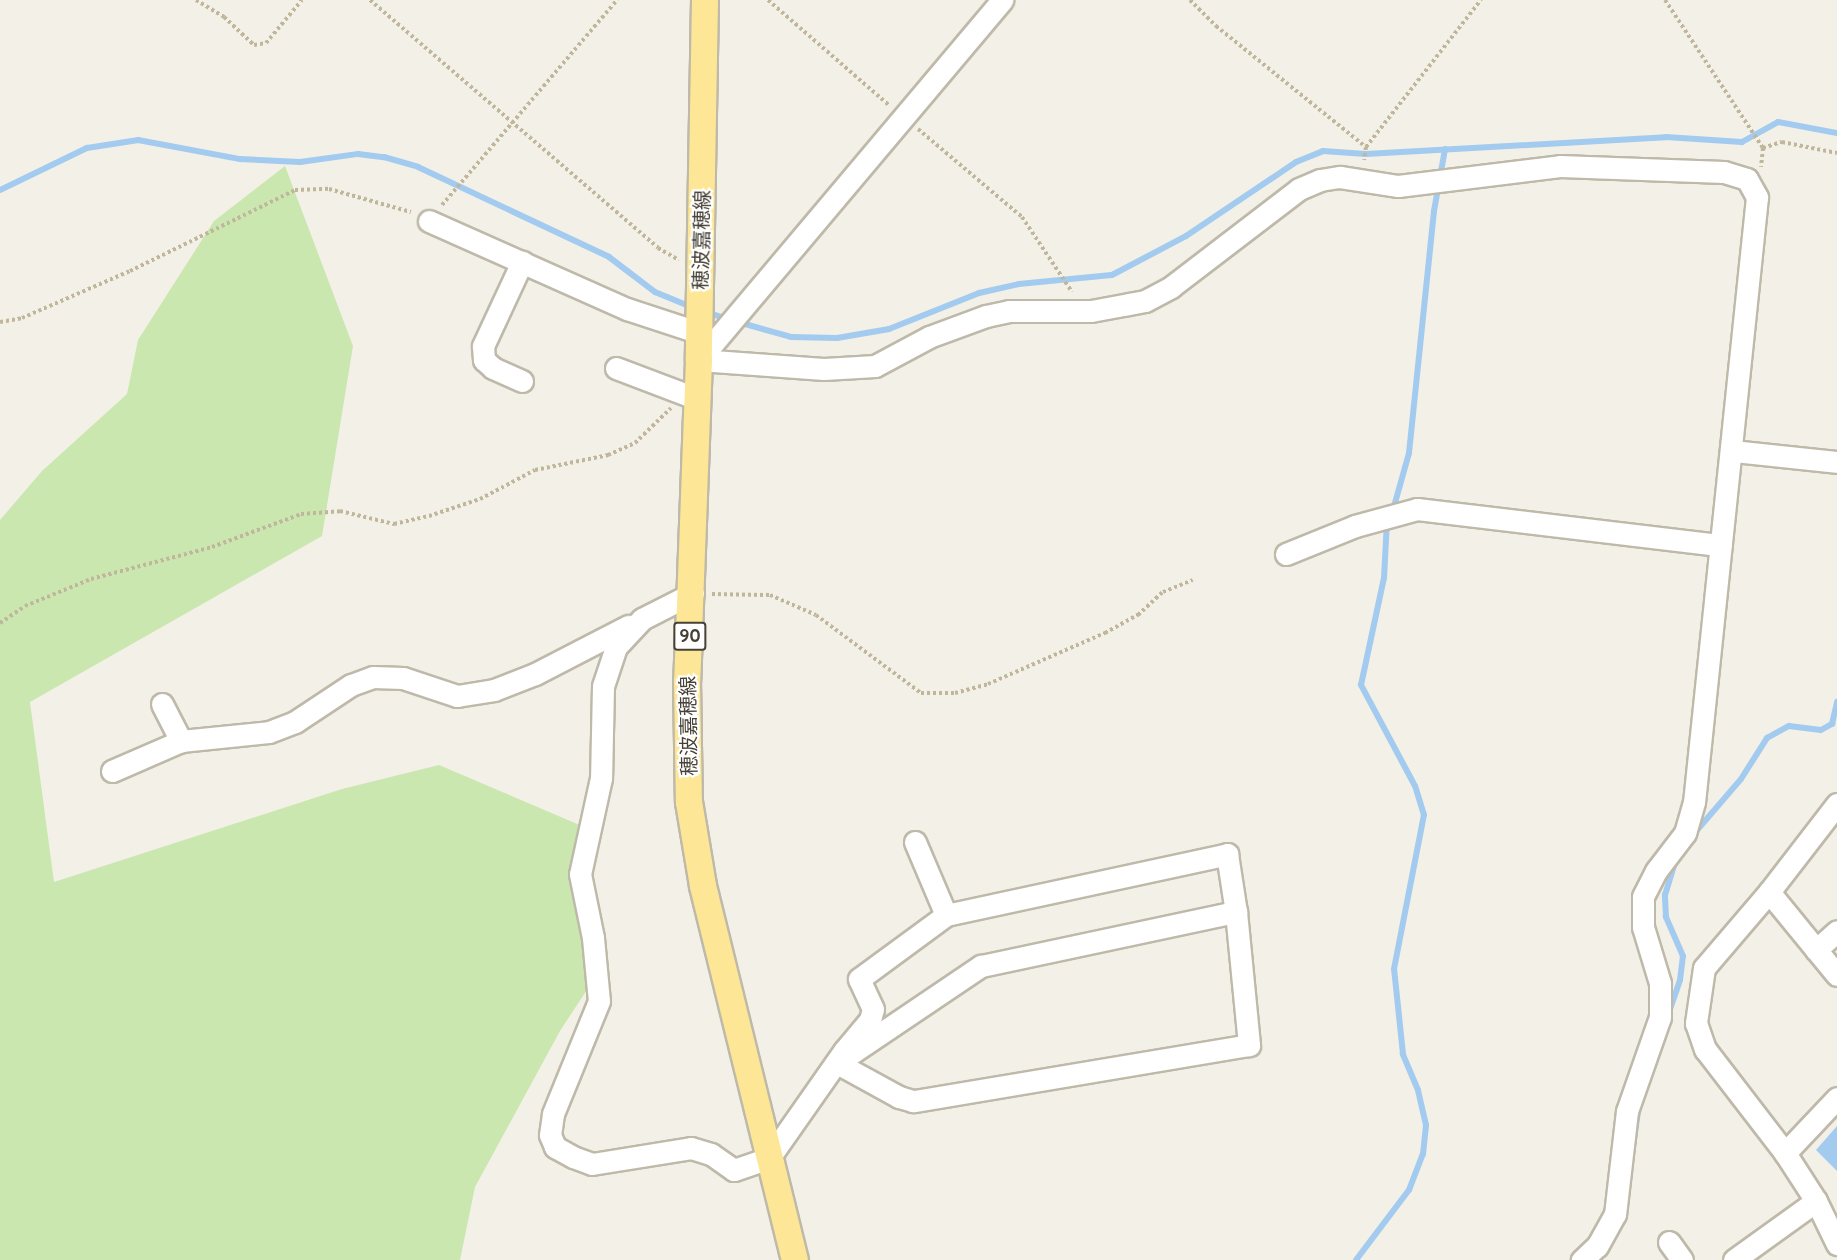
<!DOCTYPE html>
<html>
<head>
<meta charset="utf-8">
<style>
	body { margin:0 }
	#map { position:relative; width:1837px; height:1260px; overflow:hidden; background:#f3f0e7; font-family:Quicksand,"Noto Sans JP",sans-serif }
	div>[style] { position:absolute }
	.green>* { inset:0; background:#cae7b0 }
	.water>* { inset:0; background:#a3cbef }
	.stream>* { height:6px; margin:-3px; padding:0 3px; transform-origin:3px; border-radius:3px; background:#a3cbef }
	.path>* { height:4px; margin-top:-2px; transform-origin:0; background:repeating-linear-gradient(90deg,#c0b69b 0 3px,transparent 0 6px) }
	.roads { filter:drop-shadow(2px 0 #beb9a9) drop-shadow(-2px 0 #beb9a9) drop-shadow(0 2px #beb9a9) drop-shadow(0 -2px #beb9a9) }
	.minor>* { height:21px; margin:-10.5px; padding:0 10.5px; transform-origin:10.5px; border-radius:10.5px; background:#fff }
	.major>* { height:26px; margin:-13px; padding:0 13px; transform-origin:13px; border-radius:13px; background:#fde796 }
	span { translate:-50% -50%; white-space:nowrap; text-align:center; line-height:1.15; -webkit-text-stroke:4.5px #fff; paint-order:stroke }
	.shield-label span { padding:2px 4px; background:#fff; border:2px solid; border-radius:4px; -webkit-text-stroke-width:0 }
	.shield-label { font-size:18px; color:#464136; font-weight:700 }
	.street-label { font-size:20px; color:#464136 }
</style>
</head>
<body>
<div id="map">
	<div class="green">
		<div style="clip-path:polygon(285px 166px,353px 346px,322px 536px,30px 702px,54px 882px,342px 789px,439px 765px,582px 826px,596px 976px,560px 1031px,475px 1187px,460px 1260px,0 1260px,0 520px,42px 471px,127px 394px,138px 340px,214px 221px)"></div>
	</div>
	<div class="water">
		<div style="clip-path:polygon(1837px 1126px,1837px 1171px,1816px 1150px)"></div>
	</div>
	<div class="stream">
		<div style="left:0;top:190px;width:97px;rotate:-25.8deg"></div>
		<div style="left:87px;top:148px;width:52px;rotate:-8.9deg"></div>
		<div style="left:138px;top:140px;width:104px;rotate:10.6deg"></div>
		<div style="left:240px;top:159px;width:60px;rotate:2.9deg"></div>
		<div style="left:300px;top:162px;width:59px;rotate:-7.9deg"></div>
		<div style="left:358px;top:154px;width:26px;rotate:7deg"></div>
		<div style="left:384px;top:157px;width:35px;rotate:16deg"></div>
		<div style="left:418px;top:167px;width:211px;rotate:25.2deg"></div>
		<div style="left:609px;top:257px;width:58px;rotate:37.3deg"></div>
		<div style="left:655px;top:292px;width:42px;rotate:22.3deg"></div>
		<div style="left:706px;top:312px;width:23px;rotate:18deg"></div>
		<div style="left:738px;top:322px;width:55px;rotate:15.8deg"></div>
		<div style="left:791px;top:337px;width:46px;rotate:1.2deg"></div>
		<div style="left:837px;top:338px;width:53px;rotate:-9.8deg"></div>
		<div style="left:889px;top:329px;width:97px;rotate:-21.8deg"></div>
		<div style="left:979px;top:293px;width:41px;rotate:-12.7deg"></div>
		<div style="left:1019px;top:284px;width:93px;rotate:-5.5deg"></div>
		<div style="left:1112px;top:275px;width:84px;rotate:-27.8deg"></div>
		<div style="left:1186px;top:236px;width:133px;rotate:-33.9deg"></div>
		<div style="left:1296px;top:162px;width:29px;rotate:-22deg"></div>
		<div style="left:1323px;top:151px;width:43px;rotate:4deg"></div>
		<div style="left:1366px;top:154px;width:300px;rotate:-3.2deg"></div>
		<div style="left:1666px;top:137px;width:76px;rotate:3.8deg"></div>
		<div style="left:1742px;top:142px;width:41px;rotate:-29.1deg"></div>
		<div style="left:1778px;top:122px;width:60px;rotate:10.6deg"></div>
		<div style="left:1393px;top:510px;width:59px;rotate:-74.3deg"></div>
		<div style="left:1409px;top:453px;width:243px;rotate:-84.1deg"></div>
		<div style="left:1434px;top:211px;width:63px;rotate:-79.9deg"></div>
		<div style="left:1692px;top:836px;width:75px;rotate:-49.3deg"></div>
		<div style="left:1741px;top:779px;width:49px;rotate:-57.6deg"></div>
		<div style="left:1767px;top:738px;width:25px;rotate:-29deg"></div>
		<div style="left:1789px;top:726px;width:32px;rotate:7deg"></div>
		<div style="left:1821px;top:730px;width:13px;rotate:-29deg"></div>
		<div style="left:1832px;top:724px;width:23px;rotate:-77deg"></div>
		<div style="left:1668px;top:1015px;width:37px;rotate:-71deg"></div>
		<div style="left:1680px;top:980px;width:24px;rotate:-83deg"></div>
		<div style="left:1683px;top:956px;width:43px;rotate:-113.6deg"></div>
		<div style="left:1666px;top:917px;width:22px;rotate:-93deg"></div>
		<div style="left:1665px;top:895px;width:38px;rotate:-73deg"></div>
		<div style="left:1628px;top:1181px;width:77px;rotate:-81.8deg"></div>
		<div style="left:1356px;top:1260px;width:88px;rotate:-52.9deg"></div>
		<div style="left:1409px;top:1190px;width:39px;rotate:-69deg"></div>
		<div style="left:1423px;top:1154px;width:29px;rotate:-84deg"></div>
		<div style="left:1426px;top:1125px;width:36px;rotate:-103deg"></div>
		<div style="left:1418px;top:1090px;width:39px;rotate:-113deg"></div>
		<div style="left:1403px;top:1054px;width:85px;rotate:-96deg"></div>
		<div style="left:1394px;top:969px;width:157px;rotate:-79deg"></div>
		<div style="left:1424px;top:815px;width:30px;rotate:-107deg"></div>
		<div style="left:1415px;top:786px;width:115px;rotate:-118.1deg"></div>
		<div style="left:1361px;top:685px;width:109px;rotate:-77.9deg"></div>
		<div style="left:1384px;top:578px;width:57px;rotate:-87deg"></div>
	</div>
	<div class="path">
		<div style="left:196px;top:0;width:33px;rotate:31deg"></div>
		<div style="left:224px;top:17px;width:41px;rotate:43deg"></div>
		<div style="left:254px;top:45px;width:12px;rotate:-9deg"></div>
		<div style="left:266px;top:43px;width:56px;rotate:-50.1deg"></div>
		<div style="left:370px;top:0;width:380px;rotate:40.7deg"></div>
		<div style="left:658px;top:248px;width:24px;rotate:30deg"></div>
		<div style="left:768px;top:0;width:160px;rotate:41deg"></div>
		<div style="left:1190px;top:0;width:37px;rotate:45deg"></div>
		<div style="left:1216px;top:26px;width:193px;rotate:38.9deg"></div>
		<div style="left:1366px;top:147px;width:13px;rotate:99deg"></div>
		<div style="left:1665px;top:0;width:178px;rotate:56.5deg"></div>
		<div style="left:1763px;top:148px;width:19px;rotate:96deg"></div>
		<div style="left:918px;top:129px;width:136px;rotate:40.2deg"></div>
		<div style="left:1022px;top:217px;width:90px;rotate:56.3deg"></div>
		<div style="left:1366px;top:147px;width:187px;rotate:-52deg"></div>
		<div style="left:1763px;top:148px;width:20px;rotate:-18deg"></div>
		<div style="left:1782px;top:142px;width:56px;rotate:11.3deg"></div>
		<div style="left:442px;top:205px;width:270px;rotate:-49.5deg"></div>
		<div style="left:0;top:322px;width:22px;rotate:-10deg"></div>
		<div style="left:22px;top:318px;width:118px;rotate:-23.5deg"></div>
		<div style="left:130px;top:271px;width:184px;rotate:-26.1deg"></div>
		<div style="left:295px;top:190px;width:34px;rotate:-2deg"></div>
		<div style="left:329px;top:189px;width:85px;rotate:15.7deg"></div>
		<div style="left:712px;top:594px;width:58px;rotate:1deg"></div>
		<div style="left:770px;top:595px;width:50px;rotate:23.5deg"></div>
		<div style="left:816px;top:615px;width:131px;rotate:36.6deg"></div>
		<div style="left:921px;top:693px;width:34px"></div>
		<div style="left:955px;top:693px;width:34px;rotate:-15deg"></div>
		<div style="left:988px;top:684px;width:128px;rotate:-23.6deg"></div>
		<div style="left:1105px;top:633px;width:38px;rotate:-29deg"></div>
		<div style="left:1138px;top:615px;width:34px;rotate:-43deg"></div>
		<div style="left:1163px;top:592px;width:32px;rotate:-22deg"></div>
		<div style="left:0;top:623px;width:30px;rotate:-34deg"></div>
		<div style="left:25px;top:606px;width:71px;rotate:-22.2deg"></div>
		<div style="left:91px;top:579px;width:125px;rotate:-14.8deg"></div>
		<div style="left:212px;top:547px;width:95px;rotate:-20.3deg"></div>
		<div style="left:301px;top:514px;width:39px;rotate:-4deg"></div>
		<div style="left:340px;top:511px;width:56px;rotate:13.5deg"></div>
		<div style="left:394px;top:524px;width:36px;rotate:-13deg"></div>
		<div style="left:429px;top:516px;width:54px;rotate:-18.4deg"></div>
		<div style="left:480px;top:499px;width:62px;rotate:-27.8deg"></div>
		<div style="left:535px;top:470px;width:75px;rotate:-11.6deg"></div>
		<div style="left:608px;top:455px;width:30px;rotate:-24deg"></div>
		<div style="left:635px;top:443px;width:50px;rotate:-44.2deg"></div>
	</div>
	<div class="roads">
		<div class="minor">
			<div style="left:429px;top:221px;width:217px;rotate:24deg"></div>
			<div style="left:627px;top:309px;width:77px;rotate:18.2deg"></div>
			<div style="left:699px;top:360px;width:125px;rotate:4.1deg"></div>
			<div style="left:824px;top:369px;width:51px;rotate:-3.4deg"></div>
			<div style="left:875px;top:366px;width:61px;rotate:-28.2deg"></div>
			<div style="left:929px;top:337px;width:61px;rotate:-20.2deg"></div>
			<div style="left:986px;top:316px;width:24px;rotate:-12deg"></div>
			<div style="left:1009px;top:311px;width:82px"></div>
			<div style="left:1091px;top:311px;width:55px;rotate:-10.5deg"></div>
			<div style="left:1145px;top:301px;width:30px;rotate:-28deg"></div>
			<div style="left:1171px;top:287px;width:161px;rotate:-37.4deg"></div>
			<div style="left:1299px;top:189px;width:23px;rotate:-23deg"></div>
			<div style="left:1320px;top:180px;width:20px;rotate:-9deg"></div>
			<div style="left:1340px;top:177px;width:59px;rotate:8.8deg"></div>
			<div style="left:1398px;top:186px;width:163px;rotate:-7deg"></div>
			<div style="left:1560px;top:166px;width:164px;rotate:2.1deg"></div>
			<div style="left:1724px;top:172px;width:24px;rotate:17deg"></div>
			<div style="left:1747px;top:179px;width:21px;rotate:61deg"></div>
			<div style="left:1757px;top:197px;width:608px;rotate:95.94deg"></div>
			<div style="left:1694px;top:802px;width:32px;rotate:106deg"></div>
			<div style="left:1685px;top:833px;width:48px;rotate:127.3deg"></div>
			<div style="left:1656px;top:871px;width:29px;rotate:117deg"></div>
			<div style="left:1643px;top:897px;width:30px;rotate:90deg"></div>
			<div style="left:1643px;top:927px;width:59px;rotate:73.1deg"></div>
			<div style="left:1660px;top:983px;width:34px;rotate:90deg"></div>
			<div style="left:1660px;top:1017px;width:100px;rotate:109.3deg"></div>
			<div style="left:1627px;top:1111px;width:104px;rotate:96.6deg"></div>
			<div style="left:1615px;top:1214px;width:37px;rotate:119deg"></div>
			<div style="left:1597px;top:1246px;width:21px;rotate:137deg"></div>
			<div style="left:699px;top:360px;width:471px;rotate:-49.9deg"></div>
			<div style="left:616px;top:368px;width:85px;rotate:20.8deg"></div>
			<div style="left:522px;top:381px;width:32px;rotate:-156deg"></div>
			<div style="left:493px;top:368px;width:12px;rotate:-138deg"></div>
			<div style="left:484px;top:360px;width:14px;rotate:-94deg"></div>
			<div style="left:483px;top:346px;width:93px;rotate:-65.1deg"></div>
			<div style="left:1733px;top:451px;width:105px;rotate:6deg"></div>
			<div style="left:1286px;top:554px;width:74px;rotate:-22.1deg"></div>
			<div style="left:1355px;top:526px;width:64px;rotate:-15.3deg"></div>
			<div style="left:1417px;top:509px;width:306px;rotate:6.8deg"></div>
			<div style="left:693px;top:593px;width:57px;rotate:153deg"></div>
			<div style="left:642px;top:619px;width:38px;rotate:133deg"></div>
			<div style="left:616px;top:647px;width:41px;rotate:108.4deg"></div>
			<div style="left:603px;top:686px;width:92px;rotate:91.2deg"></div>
			<div style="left:601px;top:778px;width:98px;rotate:102.3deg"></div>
			<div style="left:580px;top:874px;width:65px;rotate:78.5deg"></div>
			<div style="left:593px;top:938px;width:63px;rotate:84.6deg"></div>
			<div style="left:599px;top:1001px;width:122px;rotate:112.2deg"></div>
			<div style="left:553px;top:1114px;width:21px;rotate:98deg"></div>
			<div style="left:550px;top:1135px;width:13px;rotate:67deg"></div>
			<div style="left:555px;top:1147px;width:21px;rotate:29deg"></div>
			<div style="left:573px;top:1157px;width:20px;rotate:20deg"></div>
			<div style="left:592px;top:1164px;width:100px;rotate:-9.2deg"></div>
			<div style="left:691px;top:1148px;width:21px;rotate:17deg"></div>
			<div style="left:711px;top:1154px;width:28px;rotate:35deg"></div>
			<div style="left:734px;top:1170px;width:37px;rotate:-19deg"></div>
			<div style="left:769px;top:1158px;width:131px;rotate:-55deg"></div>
			<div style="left:844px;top:1051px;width:40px;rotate:-50deg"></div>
			<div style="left:870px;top:1020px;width:11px;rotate:-75deg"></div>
			<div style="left:873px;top:1009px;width:33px;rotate:-115deg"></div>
			<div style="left:859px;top:979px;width:108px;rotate:-36.3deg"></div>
			<div style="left:946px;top:915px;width:288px;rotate:-12.2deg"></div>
			<div style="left:1227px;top:854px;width:59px;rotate:81.2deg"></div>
			<div style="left:1236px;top:912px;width:134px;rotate:84.4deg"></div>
			<div style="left:1249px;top:1045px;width:341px;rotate:170.5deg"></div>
			<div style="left:913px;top:1101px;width:15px;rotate:-164deg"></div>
			<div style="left:899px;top:1097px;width:71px;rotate:-151.3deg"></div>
			<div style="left:837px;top:1063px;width:174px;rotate:-34deg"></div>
			<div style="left:981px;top:966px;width:261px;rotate:-12deg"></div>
			<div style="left:162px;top:704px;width:42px;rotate:62.8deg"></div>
			<div style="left:112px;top:771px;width:75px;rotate:-23.5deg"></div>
			<div style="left:181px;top:741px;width:88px;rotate:-5.8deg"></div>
			<div style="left:269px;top:732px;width:28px;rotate:-21deg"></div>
			<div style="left:295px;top:722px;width:67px;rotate:-33.5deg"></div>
			<div style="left:351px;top:685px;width:23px;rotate:-20deg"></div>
			<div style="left:373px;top:677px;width:30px;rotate:2deg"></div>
			<div style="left:403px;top:678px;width:57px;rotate:18.4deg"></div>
			<div style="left:457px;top:696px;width:37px;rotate:-9deg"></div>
			<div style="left:494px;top:690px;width:44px;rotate:-21.3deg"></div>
			<div style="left:535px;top:674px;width:105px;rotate:-27.3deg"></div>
			<div style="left:1837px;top:804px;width:111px;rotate:127.7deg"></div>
			<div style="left:1769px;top:892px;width:107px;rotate:50.7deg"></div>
			<div style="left:915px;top:842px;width:79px;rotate:67deg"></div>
			<div style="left:1769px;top:892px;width:100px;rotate:130.5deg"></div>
			<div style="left:1704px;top:968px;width:56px;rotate:98.3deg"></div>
			<div style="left:1696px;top:1023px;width:28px;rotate:71deg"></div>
			<div style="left:1705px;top:1049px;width:131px;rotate:52.4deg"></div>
			<div style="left:1816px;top:950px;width:28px;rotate:-42deg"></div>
			<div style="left:1837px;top:1098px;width:76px;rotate:133.4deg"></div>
			<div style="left:1785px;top:1153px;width:57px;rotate:57.1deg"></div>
			<div style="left:1816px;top:1201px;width:48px;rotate:64deg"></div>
			<div style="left:1669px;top:1242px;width:22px;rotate:54deg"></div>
			<div style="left:1734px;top:1260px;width:101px;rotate:-35.7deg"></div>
		</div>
		<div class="major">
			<div style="left:705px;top:0;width:360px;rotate:91deg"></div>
			<div style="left:699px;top:360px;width:321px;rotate:92.1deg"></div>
			<div style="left:687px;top:681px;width:121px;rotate:89.1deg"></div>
			<div style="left:689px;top:802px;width:85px;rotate:80.5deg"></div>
			<div style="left:703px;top:886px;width:385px;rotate:76.2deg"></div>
		</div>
	</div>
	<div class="shield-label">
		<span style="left:690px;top:636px">90</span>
	</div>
	<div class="street-label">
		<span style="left:701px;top:240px;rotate:-89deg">穂波嘉穂線</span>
		<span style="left:688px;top:726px;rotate:-91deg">穂波嘉穂線</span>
	</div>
</div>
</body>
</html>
